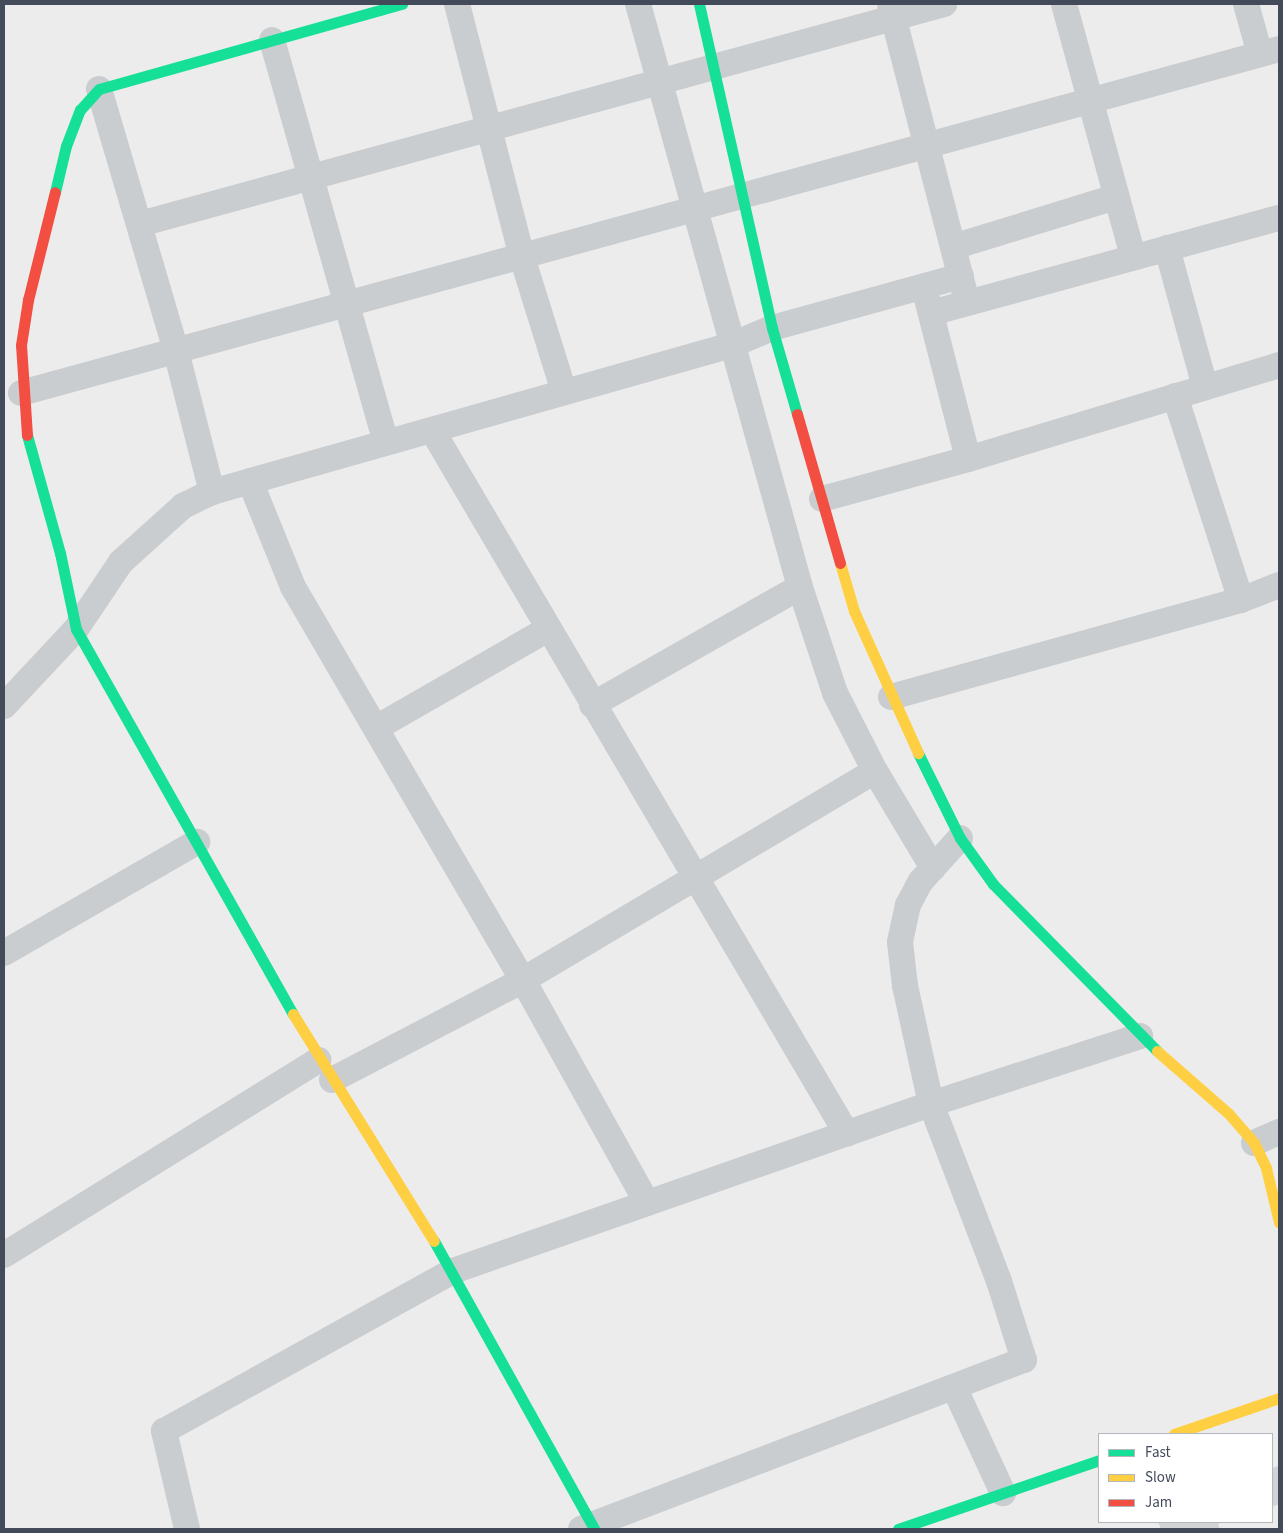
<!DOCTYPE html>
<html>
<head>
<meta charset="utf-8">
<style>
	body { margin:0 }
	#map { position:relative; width:1283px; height:1533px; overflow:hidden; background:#edecec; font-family:"Source Sans 3",sans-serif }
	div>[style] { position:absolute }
	.building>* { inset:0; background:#d2d3d5 }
	.street>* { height:26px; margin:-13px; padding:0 13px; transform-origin:13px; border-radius:13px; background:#cacdd0 }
	.fast>* { height:11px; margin:-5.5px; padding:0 5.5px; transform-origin:5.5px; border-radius:5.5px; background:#16e098 }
	.slow>* { height:11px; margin:-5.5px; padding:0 5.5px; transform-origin:5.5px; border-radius:5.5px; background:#ffcf43 }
	.jam>* { height:11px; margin:-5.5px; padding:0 5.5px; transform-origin:5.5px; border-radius:5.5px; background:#f24e42 }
	span { translate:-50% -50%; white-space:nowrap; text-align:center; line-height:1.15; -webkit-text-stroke:4px #fff; paint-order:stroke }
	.frame { position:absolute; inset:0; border:5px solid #434b5a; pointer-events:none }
	.legend { position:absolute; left:1098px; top:1433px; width:175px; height:90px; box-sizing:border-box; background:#fff; border:1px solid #b4b7bd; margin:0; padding:6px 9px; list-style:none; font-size:15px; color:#434b5a }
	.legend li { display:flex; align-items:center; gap:10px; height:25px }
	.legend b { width:25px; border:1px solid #b4b7bd }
</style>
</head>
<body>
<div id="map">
	<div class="building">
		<div style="clip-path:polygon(1279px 1466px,1279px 1504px,1272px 1507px,1272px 1468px)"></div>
		<div style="clip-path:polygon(1158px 1522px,1224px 1522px,1218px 1524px,1220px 1529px,1161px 1529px)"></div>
	</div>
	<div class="street">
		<div style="left:457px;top:4px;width:261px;rotate:75.6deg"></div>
		<div style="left:522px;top:257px;width:141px;rotate:72.7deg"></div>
		<div style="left:638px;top:4px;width:605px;rotate:74.47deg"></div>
		<div style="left:800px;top:587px;width:112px;rotate:71.7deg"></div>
		<div style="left:835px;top:693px;width:88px;rotate:62.9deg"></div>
		<div style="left:875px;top:771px;width:113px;rotate:59.1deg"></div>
		<div style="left:890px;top:4px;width:299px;rotate:75.5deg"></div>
		<div style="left:1064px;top:4px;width:262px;rotate:74.7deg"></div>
		<div style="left:1246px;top:4px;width:52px;rotate:74.4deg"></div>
		<div style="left:272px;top:40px;width:418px;rotate:74.2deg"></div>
		<div style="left:99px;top:89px;width:273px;rotate:73.6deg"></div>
		<div style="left:176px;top:351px;width:146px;rotate:75.7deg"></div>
		<div style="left:140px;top:224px;width:834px;rotate:-15.3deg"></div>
		<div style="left:953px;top:247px;width:170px;rotate:-17.1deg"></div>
		<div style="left:1167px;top:248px;width:144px;rotate:74.7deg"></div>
		<div style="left:926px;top:295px;width:169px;rotate:75.6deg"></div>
		<div style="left:931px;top:313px;width:361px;rotate:-15.3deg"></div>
		<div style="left:21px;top:393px;width:1304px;rotate:-15.29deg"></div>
		<div style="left:1175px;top:396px;width:214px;rotate:72.1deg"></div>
		<div style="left:432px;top:430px;width:817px;rotate:59.48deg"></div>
		<div style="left:250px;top:481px;width:114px;rotate:67.9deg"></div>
		<div style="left:293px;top:587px;width:455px;rotate:59.7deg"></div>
		<div style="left:523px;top:980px;width:255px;rotate:60.9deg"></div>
		<div style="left:822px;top:499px;width:151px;rotate:-15.3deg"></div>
		<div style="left:968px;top:459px;width:325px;rotate:-16.8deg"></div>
		<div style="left:891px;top:697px;width:363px;rotate:-15.5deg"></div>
		<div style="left:1241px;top:600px;width:41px;rotate:-21.5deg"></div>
		<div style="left:592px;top:705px;width:239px;rotate:-29.6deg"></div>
		<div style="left:4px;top:706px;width:105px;rotate:-46.9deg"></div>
		<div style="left:76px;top:629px;width:81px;rotate:-56.1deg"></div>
		<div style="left:121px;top:562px;width:84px;rotate:-42.1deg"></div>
		<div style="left:183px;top:506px;width:32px;rotate:-26deg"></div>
		<div style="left:212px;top:492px;width:540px;rotate:-15.79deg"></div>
		<div style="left:732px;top:345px;width:43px;rotate:-23deg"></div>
		<div style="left:772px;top:328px;width:196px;rotate:-15.4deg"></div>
		<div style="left:376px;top:728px;width:198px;rotate:-29.9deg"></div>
		<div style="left:4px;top:953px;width:223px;rotate:-29.9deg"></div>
		<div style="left:332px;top:1080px;width:216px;rotate:-27.6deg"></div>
		<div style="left:523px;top:980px;width:409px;rotate:-30.7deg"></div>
		<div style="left:1254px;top:1143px;width:27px;rotate:-24deg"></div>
		<div style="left:4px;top:1255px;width:370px;rotate:-31.8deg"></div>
		<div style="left:954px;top:1387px;width:117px;rotate:65.2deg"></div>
		<div style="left:187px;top:1529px;width:101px;rotate:-103.2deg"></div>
		<div style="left:164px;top:1431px;width:330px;rotate:-29deg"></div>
		<div style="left:453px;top:1271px;width:506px;rotate:-19.26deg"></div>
		<div style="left:931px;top:1104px;width:220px;rotate:-18deg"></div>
		<div style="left:581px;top:1529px;width:474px;rotate:-20.9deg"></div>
		<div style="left:1024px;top:1360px;width:83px;rotate:-107.6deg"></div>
		<div style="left:999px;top:1281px;width:190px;rotate:-111deg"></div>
		<div style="left:931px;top:1104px;width:121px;rotate:-102.4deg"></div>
		<div style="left:905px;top:986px;width:44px;rotate:-96.5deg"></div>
		<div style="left:900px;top:942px;width:38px;rotate:-78deg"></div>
		<div style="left:908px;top:905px;width:27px;rotate:-62deg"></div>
		<div style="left:921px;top:881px;width:58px;rotate:-47.8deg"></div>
	</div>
	<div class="fast">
		<div style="left:699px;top:4px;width:332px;rotate:77.3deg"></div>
		<div style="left:772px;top:328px;width:90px;rotate:73.8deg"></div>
		<div style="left:55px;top:192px;width:47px;rotate:-76.6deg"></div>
		<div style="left:66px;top:146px;width:39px;rotate:-69deg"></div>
		<div style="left:80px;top:110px;width:28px;rotate:-48deg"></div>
		<div style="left:99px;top:89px;width:315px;rotate:-15.7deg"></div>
		<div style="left:27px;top:435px;width:123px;rotate:74.4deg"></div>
		<div style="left:60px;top:553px;width:78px;rotate:78.1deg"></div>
		<div style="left:76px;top:629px;width:442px;rotate:60.6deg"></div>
		<div style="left:918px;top:753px;width:95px;rotate:63.7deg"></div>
		<div style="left:960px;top:838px;width:57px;rotate:54.3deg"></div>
		<div style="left:993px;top:884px;width:234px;rotate:45.5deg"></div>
		<div style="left:434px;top:1241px;width:329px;rotate:60.9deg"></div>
		<div style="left:898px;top:1529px;width:213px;rotate:-18.9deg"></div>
	</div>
	<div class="slow">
		<div style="left:840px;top:563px;width:50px;rotate:73.7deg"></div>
		<div style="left:854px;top:611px;width:156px;rotate:65.7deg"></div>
		<div style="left:293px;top:1014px;width:267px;rotate:58.2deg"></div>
		<div style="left:1157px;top:1051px;width:96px;rotate:41.2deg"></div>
		<div style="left:1229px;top:1114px;width:38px;rotate:49deg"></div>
		<div style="left:1254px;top:1143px;width:28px;rotate:64deg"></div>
		<div style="left:1266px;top:1168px;width:56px;rotate:76.5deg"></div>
		<div style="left:1174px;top:1434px;width:111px;rotate:-18.9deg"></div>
	</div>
	<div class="jam">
		<div style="left:797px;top:414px;width:155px;rotate:73.9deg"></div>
		<div style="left:27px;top:435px;width:90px;rotate:-93.8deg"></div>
		<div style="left:21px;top:345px;width:46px;rotate:-81.2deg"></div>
		<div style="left:28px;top:300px;width:111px;rotate:-76deg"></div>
	</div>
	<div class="frame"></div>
	<ul class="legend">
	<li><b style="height:6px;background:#16e098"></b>Fast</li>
	<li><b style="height:6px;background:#ffcf43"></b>Slow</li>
	<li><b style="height:6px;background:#f24e42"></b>Jam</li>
	</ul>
</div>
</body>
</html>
